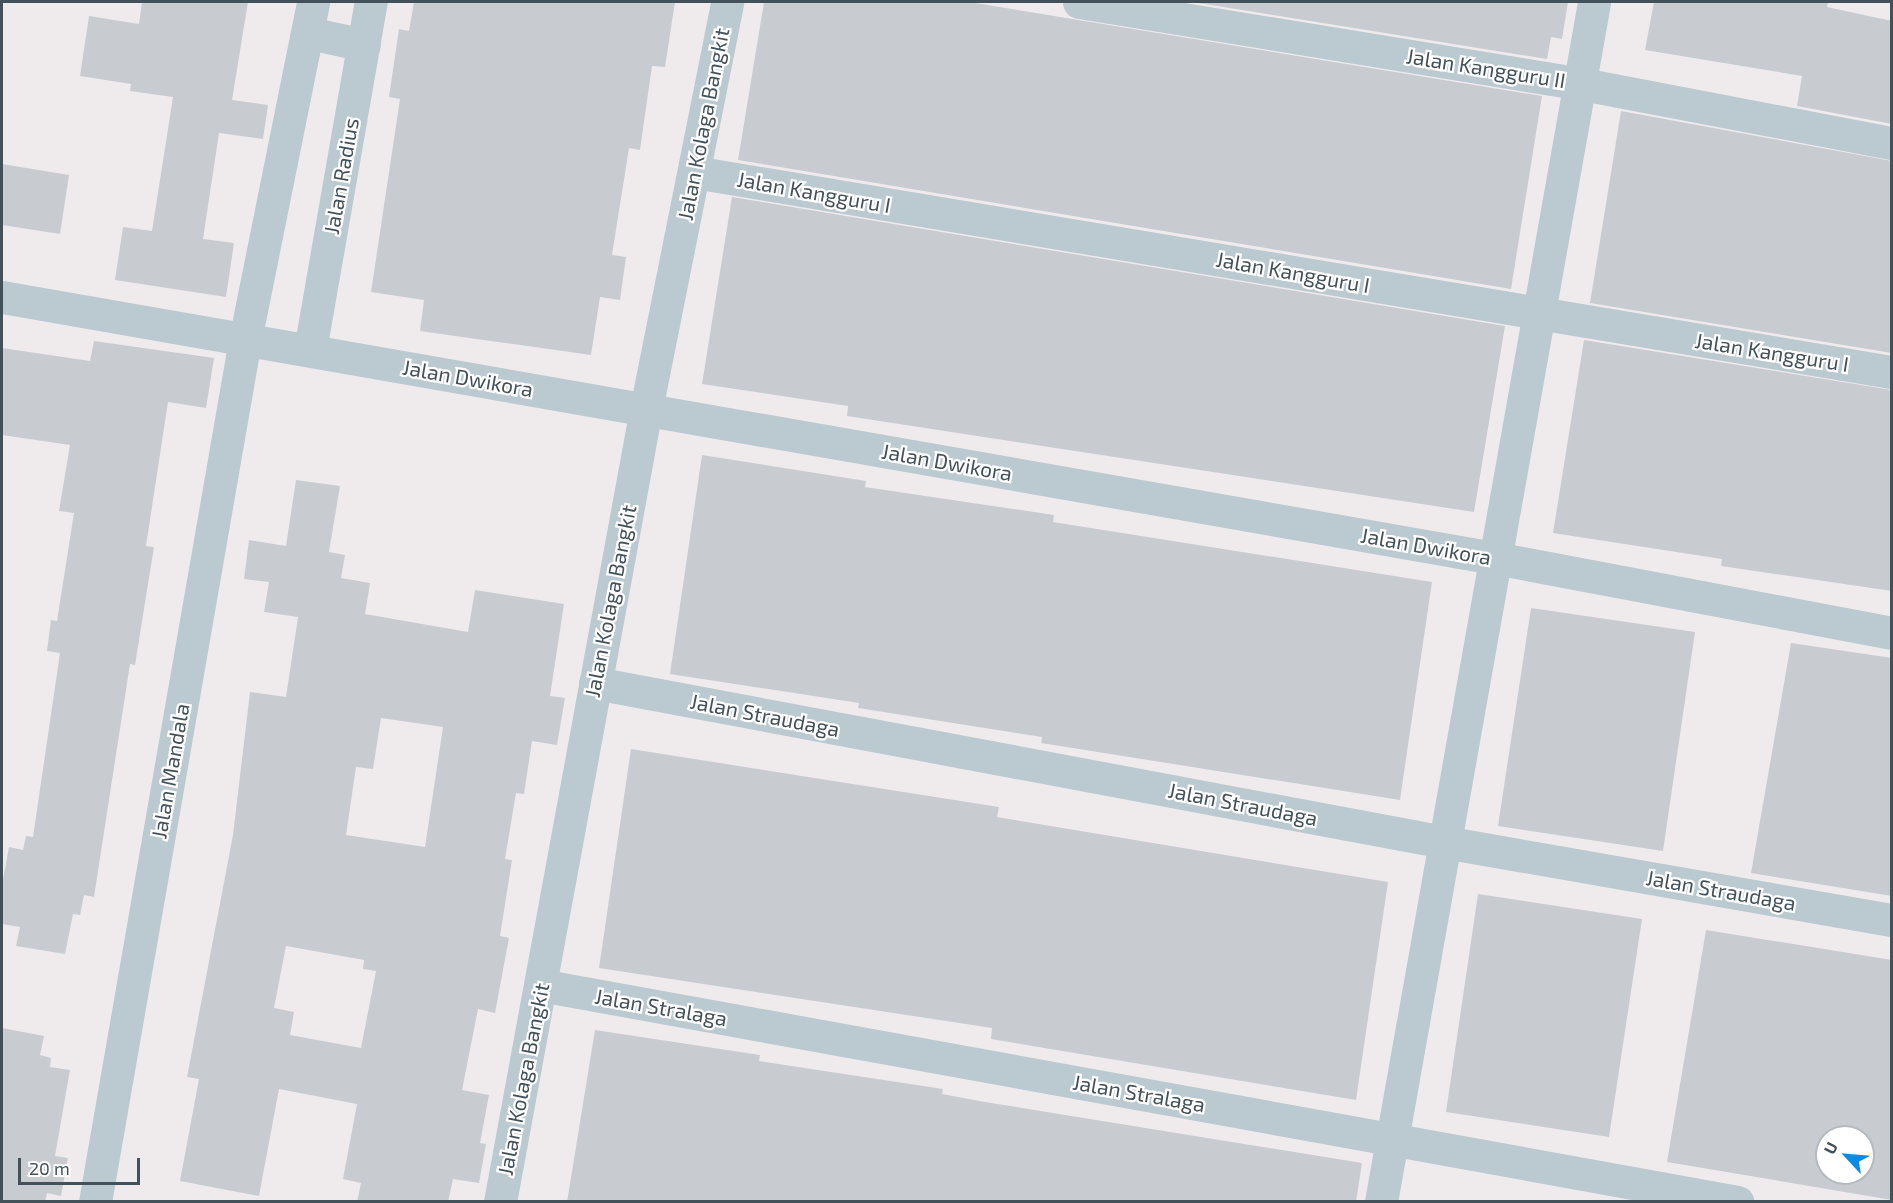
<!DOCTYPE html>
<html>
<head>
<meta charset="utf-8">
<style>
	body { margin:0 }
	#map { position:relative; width:1893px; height:1203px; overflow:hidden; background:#efebec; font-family:"Exo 2",sans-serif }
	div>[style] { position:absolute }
	.building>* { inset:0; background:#c8ccd1 }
	.minor>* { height:33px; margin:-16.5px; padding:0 16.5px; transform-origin:16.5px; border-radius:16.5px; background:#bbc9d0 }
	span { translate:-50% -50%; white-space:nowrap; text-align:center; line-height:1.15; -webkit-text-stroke:4.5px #fff; paint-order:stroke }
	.street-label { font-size:21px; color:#43525a }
	.frame { position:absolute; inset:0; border:3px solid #43525a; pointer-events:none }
	.north { position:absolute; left:1815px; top:1125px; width:60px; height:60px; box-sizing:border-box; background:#fff; border:2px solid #b4babd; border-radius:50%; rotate:296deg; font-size:16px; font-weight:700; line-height:24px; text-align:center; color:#43525a }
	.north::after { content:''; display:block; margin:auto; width:21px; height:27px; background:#0b8be8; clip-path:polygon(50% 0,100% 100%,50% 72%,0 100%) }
	.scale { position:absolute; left:18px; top:1158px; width:122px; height:27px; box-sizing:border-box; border:3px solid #43525a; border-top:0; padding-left:8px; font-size:18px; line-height:21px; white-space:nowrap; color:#43525a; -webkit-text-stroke:4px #fff; paint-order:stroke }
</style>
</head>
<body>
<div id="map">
	<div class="building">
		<div style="clip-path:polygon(142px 2px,248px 2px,232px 100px,268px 105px,263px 139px,219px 133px,203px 239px,234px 243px,226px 297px,115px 280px,123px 227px,152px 231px,173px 97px,130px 91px,131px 84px,80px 76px,89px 16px,139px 24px)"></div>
		<div style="clip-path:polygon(414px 2px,675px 2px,665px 67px,652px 66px,640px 150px,629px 148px,612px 255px,626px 257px,620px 300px,600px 297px,591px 355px,420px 331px,424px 300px,371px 292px,400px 99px,389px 97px,399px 29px,409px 31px)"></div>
		<div style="clip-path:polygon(764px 2px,969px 2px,1542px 96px,1511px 289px,738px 160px)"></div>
		<div style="clip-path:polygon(1192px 2px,1568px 2px,1562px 39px,1551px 37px,1547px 59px)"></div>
		<div style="clip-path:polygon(1654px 2px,1828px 2px,1827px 7px,1892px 21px,1892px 124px,1797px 106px,1802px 76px,1645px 50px)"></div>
		<div style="clip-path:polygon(1621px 111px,1892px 161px,1892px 353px,1590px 303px)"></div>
		<div style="clip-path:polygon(2px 164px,69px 175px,60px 234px,2px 225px)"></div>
		<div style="clip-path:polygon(732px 197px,1505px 326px,1474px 512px,847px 416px,848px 406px,702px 384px)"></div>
		<div style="clip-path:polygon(1584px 340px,1892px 390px,1892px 591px,1721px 566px,1722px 559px,1553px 533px)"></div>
		<div style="clip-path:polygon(94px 341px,214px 358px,206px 408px,168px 402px,146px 546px,154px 547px,135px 665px,130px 664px,94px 897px,84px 895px,80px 915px,73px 914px,65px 954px,16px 946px,20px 927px,2px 924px,2px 885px,9px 847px,23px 850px,26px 836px,33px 837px,60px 653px,47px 651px,51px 620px,57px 621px,74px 513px,59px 511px,70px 445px,2px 435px,2px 348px,90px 361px)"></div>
		<div style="clip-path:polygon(702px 455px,866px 481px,865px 487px,1054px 515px,1053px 522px,1432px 582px,1400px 800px,1041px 743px,1042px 737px,858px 708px,859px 703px,670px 674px)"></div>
		<div style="clip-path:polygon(evenodd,296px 480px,340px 486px,329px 552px,345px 555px,341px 578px,370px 583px,365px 614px,468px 632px,475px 590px,564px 604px,550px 696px,565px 698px,557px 745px,532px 741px,524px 794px,516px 793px,505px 859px,512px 860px,500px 936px,509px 938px,495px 1013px,478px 1009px,462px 1090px,489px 1095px,480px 1143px,486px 1144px,479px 1183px,453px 1179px,448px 1202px,357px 1202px,361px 1183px,343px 1179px,357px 1104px,279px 1089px,259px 1196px,180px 1181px,199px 1079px,187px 1077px,233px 835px,250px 692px,286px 697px,298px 617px,264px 612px,269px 582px,244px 579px,249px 540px,286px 546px,296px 480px,381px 718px,443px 727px,425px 847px,346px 835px,356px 767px,373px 769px,381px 718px,296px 480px,286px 946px,364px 960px,363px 969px,376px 971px,361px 1048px,290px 1035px,294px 1012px,274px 1008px,286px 946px)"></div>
		<div style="clip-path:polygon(1531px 608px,1695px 632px,1663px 851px,1498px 826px)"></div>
		<div style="clip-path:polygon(1791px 643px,1892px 658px,1892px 896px,1751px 873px)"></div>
		<div style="clip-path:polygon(631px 749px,999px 807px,997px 817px,1388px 882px,1356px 1100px,991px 1039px,992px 1028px,599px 968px)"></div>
		<div style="clip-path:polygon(1478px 894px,1642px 919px,1609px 1137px,1446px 1112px)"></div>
		<div style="clip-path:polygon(evenodd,1706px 930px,1892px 960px,1892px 1200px,1667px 1162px,1706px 930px,1827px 1137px,1863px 1137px,1863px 1173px,1827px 1173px,1827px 1137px)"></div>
		<div style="clip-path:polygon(2px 1028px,44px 1036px,40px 1055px,51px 1058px,50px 1067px,70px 1070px,55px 1156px,68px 1158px,61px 1196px,47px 1193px,45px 1202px,2px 1202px)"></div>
		<div style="clip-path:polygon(595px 1030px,760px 1055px,759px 1061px,943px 1089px,942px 1094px,985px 1102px,1362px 1163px,1356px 1202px,567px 1202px)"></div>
	</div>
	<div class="minor">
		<div style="left:1079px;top:2px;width:510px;rotate:9.26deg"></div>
		<div style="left:1582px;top:84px;width:316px;rotate:10.8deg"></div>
		<div style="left:309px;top:33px;width:56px;rotate:12.3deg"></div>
		<div style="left:694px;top:172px;width:1215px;rotate:9.48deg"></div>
		<div style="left:2px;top:297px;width:1516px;rotate:9.92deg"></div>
		<div style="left:1495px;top:558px;width:404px;rotate:10.7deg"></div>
		<div style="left:310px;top:350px;width:353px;rotate:-80.1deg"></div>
		<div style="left:595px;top:683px;width:864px;rotate:10.61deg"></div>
		<div style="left:1444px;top:842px;width:455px;rotate:9.9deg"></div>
		<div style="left:540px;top:985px;width:1217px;rotate:10.27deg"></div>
		<div style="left:95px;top:1202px;width:875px;rotate:-80.13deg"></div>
		<div style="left:245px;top:340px;width:345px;rotate:-78.6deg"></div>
		<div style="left:500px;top:1202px;width:806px;rotate:-79.57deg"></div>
		<div style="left:646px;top:409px;width:415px;rotate:-78.7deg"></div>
		<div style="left:1381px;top:1202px;width:1219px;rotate:-79.93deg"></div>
	</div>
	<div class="street-label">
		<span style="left:1486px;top:68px;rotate:9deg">Jalan Kangguru II</span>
		<span style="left:703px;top:124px;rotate:-79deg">Jalan Kolaga Bangkit</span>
		<span style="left:341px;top:176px;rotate:-80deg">Jalan Radius</span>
		<span style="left:814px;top:192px;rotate:10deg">Jalan Kangguru I</span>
		<span style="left:1293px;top:272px;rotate:10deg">Jalan Kangguru I</span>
		<span style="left:1772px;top:352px;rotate:9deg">Jalan Kangguru I</span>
		<span style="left:468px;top:378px;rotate:10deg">Jalan Dwikora</span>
		<span style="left:947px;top:462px;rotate:10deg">Jalan Dwikora</span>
		<span style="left:1426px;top:546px;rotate:10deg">Jalan Dwikora</span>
		<span style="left:610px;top:601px;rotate:-79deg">Jalan Kolaga Bangkit</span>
		<span style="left:765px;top:715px;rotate:11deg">Jalan Straudaga</span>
		<span style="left:170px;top:771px;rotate:-80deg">Jalan Mandala</span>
		<span style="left:1243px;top:804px;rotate:11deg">Jalan Straudaga</span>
		<span style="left:1721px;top:890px;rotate:10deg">Jalan Straudaga</span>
		<span style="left:661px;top:1007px;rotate:10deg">Jalan Stralaga</span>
		<span style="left:523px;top:1079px;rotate:-79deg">Jalan Kolaga Bangkit</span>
		<span style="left:1139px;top:1093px;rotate:10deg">Jalan Stralaga</span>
	</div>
	<div class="frame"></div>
	<div class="north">U</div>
	<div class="scale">20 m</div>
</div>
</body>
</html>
